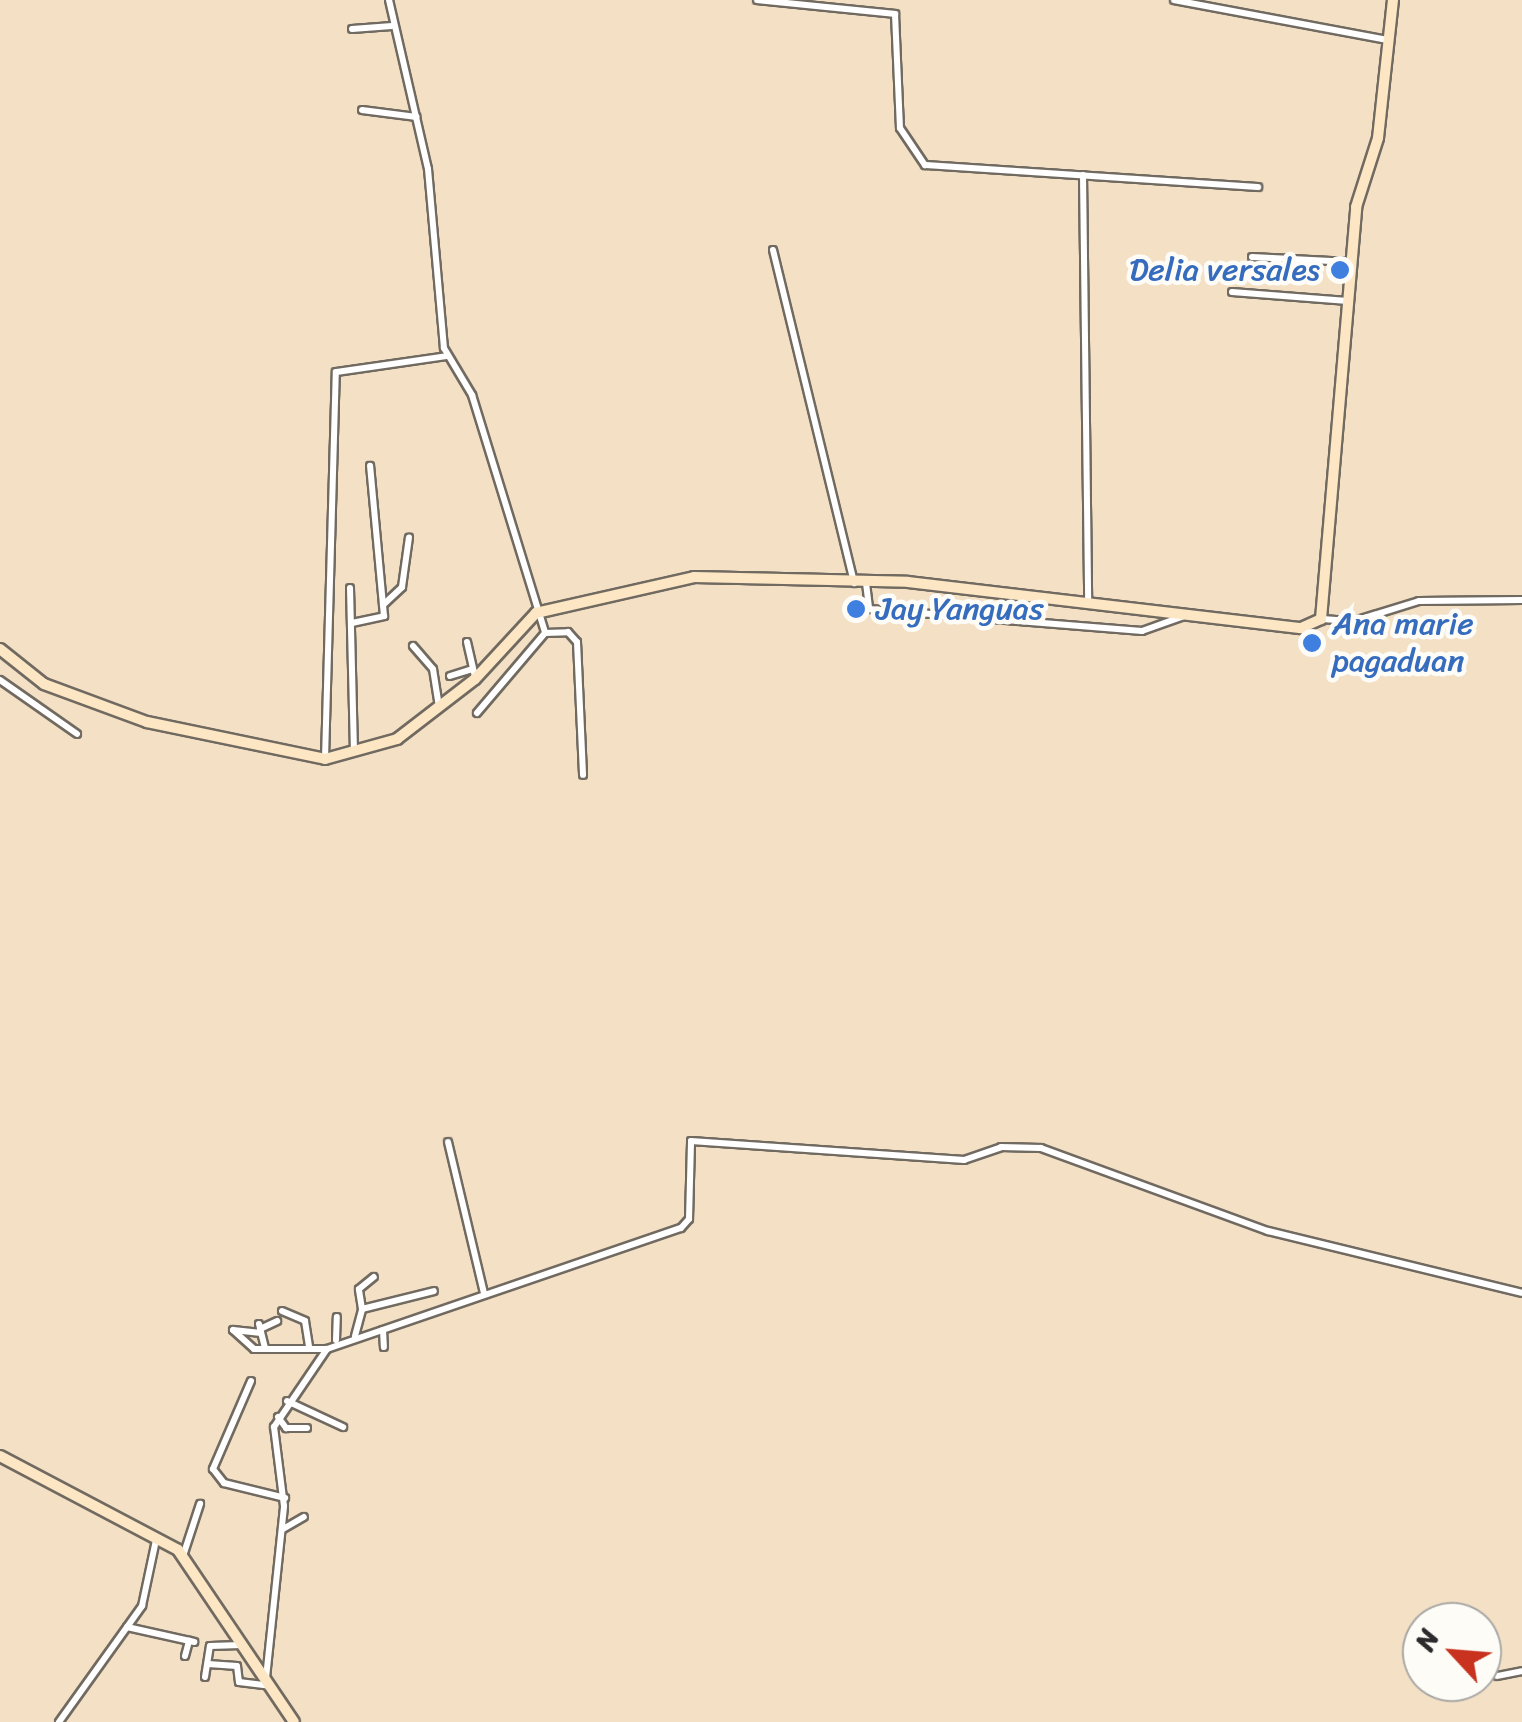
<!DOCTYPE html>
<html>
<head>
<meta charset="utf-8">
<style>
	body { margin:0 }
	#map { position:relative; width:1522px; height:1722px; overflow:hidden; background:#f3e0c5; font-family:Sriracha,sans-serif }
	div>[style] { position:absolute }
	.roads { filter:drop-shadow(2px 0 #716a61) drop-shadow(-2px 0 #716a61) drop-shadow(0 2px #716a61) drop-shadow(0 -2px #716a61) }
	.street>* { height:6px; margin:-3px; padding:0 3px; transform-origin:3px; border-radius:3px; background:#fff }
	.secondary>* { height:10px; margin:-5px; padding:0 5px; transform-origin:5px; border-radius:5px; background:#fce6c4 }
	.dots>* { width:28px; height:28px; translate:-50% -50%; box-sizing:border-box; border:5px solid #fdfcf7; border-radius:50% }
	span { translate:-50% -50%; white-space:nowrap; text-align:center; line-height:1.15; -webkit-text-stroke:9px #fdfcf7; paint-order:stroke }
	.shop-label { font-size:32px; color:#366cbe }
	.right { translate:-100% -50%; text-align:right }
	.left { translate:0 -50%; text-align:left }
	.north { position:absolute; left:1402px; top:1602px; width:100px; height:100px; box-sizing:border-box; background:#fdfcf7; border:2px solid #a9a8a5; border-radius:50%; rotate:296deg; font-size:28px; font-weight:700; line-height:40px; text-align:center; color:#2b2b2b }
	.north::after { content:''; display:block; margin:auto; width:35px; height:45px; background:#c8321e; clip-path:polygon(50% 0,100% 100%,50% 72%,0 100%) }
</style>
</head>
<body>
<div id="map">
	<div class="roads">
		<div class="street">
			<div style="left:389px;top:0;width:173px;rotate:77deg"></div>
			<div style="left:428px;top:169px;width:180px;rotate:84.9deg"></div>
			<div style="left:444px;top:348px;width:55px;rotate:59.2deg"></div>
			<div style="left:472px;top:395px;width:249px;rotate:72.9deg"></div>
			<div style="left:545px;top:633px;width:105px;rotate:130.4deg"></div>
			<div style="left:757px;top:0;width:139px;rotate:5.8deg"></div>
			<div style="left:895px;top:14px;width:114px;rotate:87.5deg"></div>
			<div style="left:900px;top:128px;width:45px;rotate:56deg"></div>
			<div style="left:925px;top:165px;width:334px;rotate:3.8deg"></div>
			<div style="left:1174px;top:0;width:217px;rotate:10.6deg"></div>
			<div style="left:352px;top:29px;width:40px;rotate:-4.3deg"></div>
			<div style="left:362px;top:110px;width:55px;rotate:7.3deg"></div>
			<div style="left:1083px;top:175px;width:426px;rotate:89.3deg"></div>
			<div style="left:773px;top:250px;width:343px;rotate:76.3deg"></div>
			<div style="left:1252px;top:257px;width:99px;rotate:2.9deg"></div>
			<div style="left:1232px;top:292px;width:116px;rotate:4.4deg"></div>
			<div style="left:866px;top:583px;width:26px;rotate:83deg"></div>
			<div style="left:869px;top:609px;width:274px;rotate:4.6deg"></div>
			<div style="left:1142px;top:631px;width:45px;rotate:-19.7deg"></div>
			<div style="left:350px;top:588px;width:163px;rotate:88.6deg"></div>
			<div style="left:383px;top:605px;width:26px;rotate:-43deg"></div>
			<div style="left:402px;top:587px;width:50px;rotate:-82deg"></div>
			<div style="left:1322px;top:619px;width:32px;rotate:4deg"></div>
			<div style="left:1354px;top:621px;width:68px;rotate:-17.1deg"></div>
			<div style="left:1419px;top:601px;width:103px;rotate:-0.6deg"></div>
			<div style="left:352px;top:623px;width:33px;rotate:-12deg"></div>
			<div style="left:384px;top:616px;width:151px;rotate:-95.3deg"></div>
			<div style="left:545px;top:633px;width:23px;rotate:-2deg"></div>
			<div style="left:568px;top:632px;width:13px;rotate:48deg"></div>
			<div style="left:577px;top:642px;width:133px;rotate:87.4deg"></div>
			<div style="left:467px;top:642px;width:37px;rotate:77deg"></div>
			<div style="left:413px;top:646px;width:30px;rotate:49deg"></div>
			<div style="left:433px;top:669px;width:36px;rotate:81deg"></div>
			<div style="left:450px;top:676px;width:24px;rotate:-17deg"></div>
			<div style="left:0;top:680px;width:94px;rotate:35deg"></div>
			<div style="left:325px;top:759px;width:387px;rotate:-88.4deg"></div>
			<div style="left:336px;top:372px;width:112px;rotate:-8.2deg"></div>
			<div style="left:448px;top:1142px;width:155px;rotate:76.6deg"></div>
			<div style="left:362px;top:1309px;width:20px;rotate:-99deg"></div>
			<div style="left:359px;top:1289px;width:19px;rotate:-39deg"></div>
			<div style="left:282px;top:1311px;width:25px;rotate:23deg"></div>
			<div style="left:305px;top:1321px;width:25px;rotate:81deg"></div>
			<div style="left:259px;top:1324px;width:25px;rotate:76deg"></div>
			<div style="left:260px;top:1329px;width:19px;rotate:-25deg"></div>
			<div style="left:383px;top:1330px;width:17px;rotate:87deg"></div>
			<div style="left:261px;top:1333px;width:28px;rotate:-174deg"></div>
			<div style="left:233px;top:1330px;width:28px;rotate:42deg"></div>
			<div style="left:254px;top:1349px;width:73px"></div>
			<div style="left:355px;top:1336px;width:28px;rotate:-75deg"></div>
			<div style="left:362px;top:1309px;width:74px;rotate:-14deg"></div>
			<div style="left:336px;top:1340px;width:23px;rotate:-88deg"></div>
			<div style="left:251px;top:1381px;width:96px;rotate:113.4deg"></div>
			<div style="left:213px;top:1469px;width:18px;rotate:52deg"></div>
			<div style="left:224px;top:1483px;width:63px;rotate:13.8deg"></div>
			<div style="left:287px;top:1401px;width:62px;rotate:24.9deg"></div>
			<div style="left:278px;top:1417px;width:14px;rotate:54deg"></div>
			<div style="left:286px;top:1428px;width:21px"></div>
			<div style="left:283px;top:1529px;width:24px;rotate:-30deg"></div>
			<div style="left:183px;top:1556px;width:55px;rotate:-71.9deg"></div>
			<div style="left:127px;top:1627px;width:69px;rotate:12.6deg"></div>
			<div style="left:185px;top:1656px;width:16px;rotate:-75deg"></div>
			<div style="left:208px;top:1664px;width:29px;rotate:4deg"></div>
			<div style="left:237px;top:1666px;width:16px;rotate:83deg"></div>
			<div style="left:239px;top:1682px;width:31px;rotate:7deg"></div>
			<div style="left:1497px;top:1676px;width:25px;rotate:-11deg"></div>
			<div style="left:205px;top:1677px;width:31px;rotate:-81deg"></div>
			<div style="left:210px;top:1646px;width:31px;rotate:-2deg"></div>
			<div style="left:266px;top:1678px;width:173px;rotate:-84deg"></div>
			<div style="left:284px;top:1506px;width:80px;rotate:-97.2deg"></div>
			<div style="left:274px;top:1427px;width:94px;rotate:-55.8deg"></div>
			<div style="left:327px;top:1349px;width:374px;rotate:-18.9deg"></div>
			<div style="left:681px;top:1228px;width:12px;rotate:-48deg"></div>
			<div style="left:689px;top:1219px;width:78px;rotate:-88.5deg"></div>
			<div style="left:691px;top:1141px;width:274px;rotate:4deg"></div>
			<div style="left:964px;top:1160px;width:39px;rotate:-19deg"></div>
			<div style="left:1001px;top:1147px;width:40px;rotate:1.4deg"></div>
			<div style="left:1041px;top:1148px;width:242px;rotate:20.1deg"></div>
			<div style="left:1268px;top:1231px;width:261px;rotate:13.7deg"></div>
			<div style="left:59px;top:1722px;width:143px;rotate:-54.4deg"></div>
			<div style="left:142px;top:1606px;width:67px;rotate:-78deg"></div>
		</div>
		<div class="secondary">
			<div style="left:0;top:649px;width:56px;rotate:38.5deg"></div>
			<div style="left:44px;top:684px;width:110px;rotate:20.3deg"></div>
			<div style="left:147px;top:722px;width:182px;rotate:11.7deg"></div>
			<div style="left:325px;top:759px;width:75px;rotate:-15.5deg"></div>
			<div style="left:397px;top:739px;width:98px;rotate:-37.6deg"></div>
			<div style="left:475px;top:679px;width:90px;rotate:-47.3deg"></div>
			<div style="left:536px;top:613px;width:162px;rotate:-12.8deg"></div>
			<div style="left:694px;top:577px;width:214px;rotate:1.3deg"></div>
			<div style="left:908px;top:582px;width:396px;rotate:6.7deg"></div>
			<div style="left:1301px;top:628px;width:22px;rotate:-24deg"></div>
			<div style="left:1321px;top:619px;width:413px;rotate:-85.1deg"></div>
			<div style="left:1356px;top:207px;width:72px;rotate:-72.3deg"></div>
			<div style="left:1378px;top:138px;width:139px;rotate:-83.8deg"></div>
			<div style="left:0;top:1456px;width:201px;rotate:27.8deg"></div>
			<div style="left:178px;top:1550px;width:207px;rotate:56deg"></div>
		</div>
	</div>
	<div class="dots">
		<div style="left:1340px;top:270px;background:#3f7fe0"></div>
		<div style="left:856px;top:609px;background:#3f7fe0"></div>
		<div style="left:1312px;top:643px;background:#3f7fe0"></div>
	</div>
	<div class="shop-label">
		<span class="right" style="left:1320px;top:270px">Delia versales</span>
		<span class="left" style="left:876px;top:609px">Jay Yanguas</span>
		<span class="left" style="left:1332px;top:643px">Ana marie<br>pagaduan</span>
	</div>
	<div class="north">N</div>
</div>
</body>
</html>
